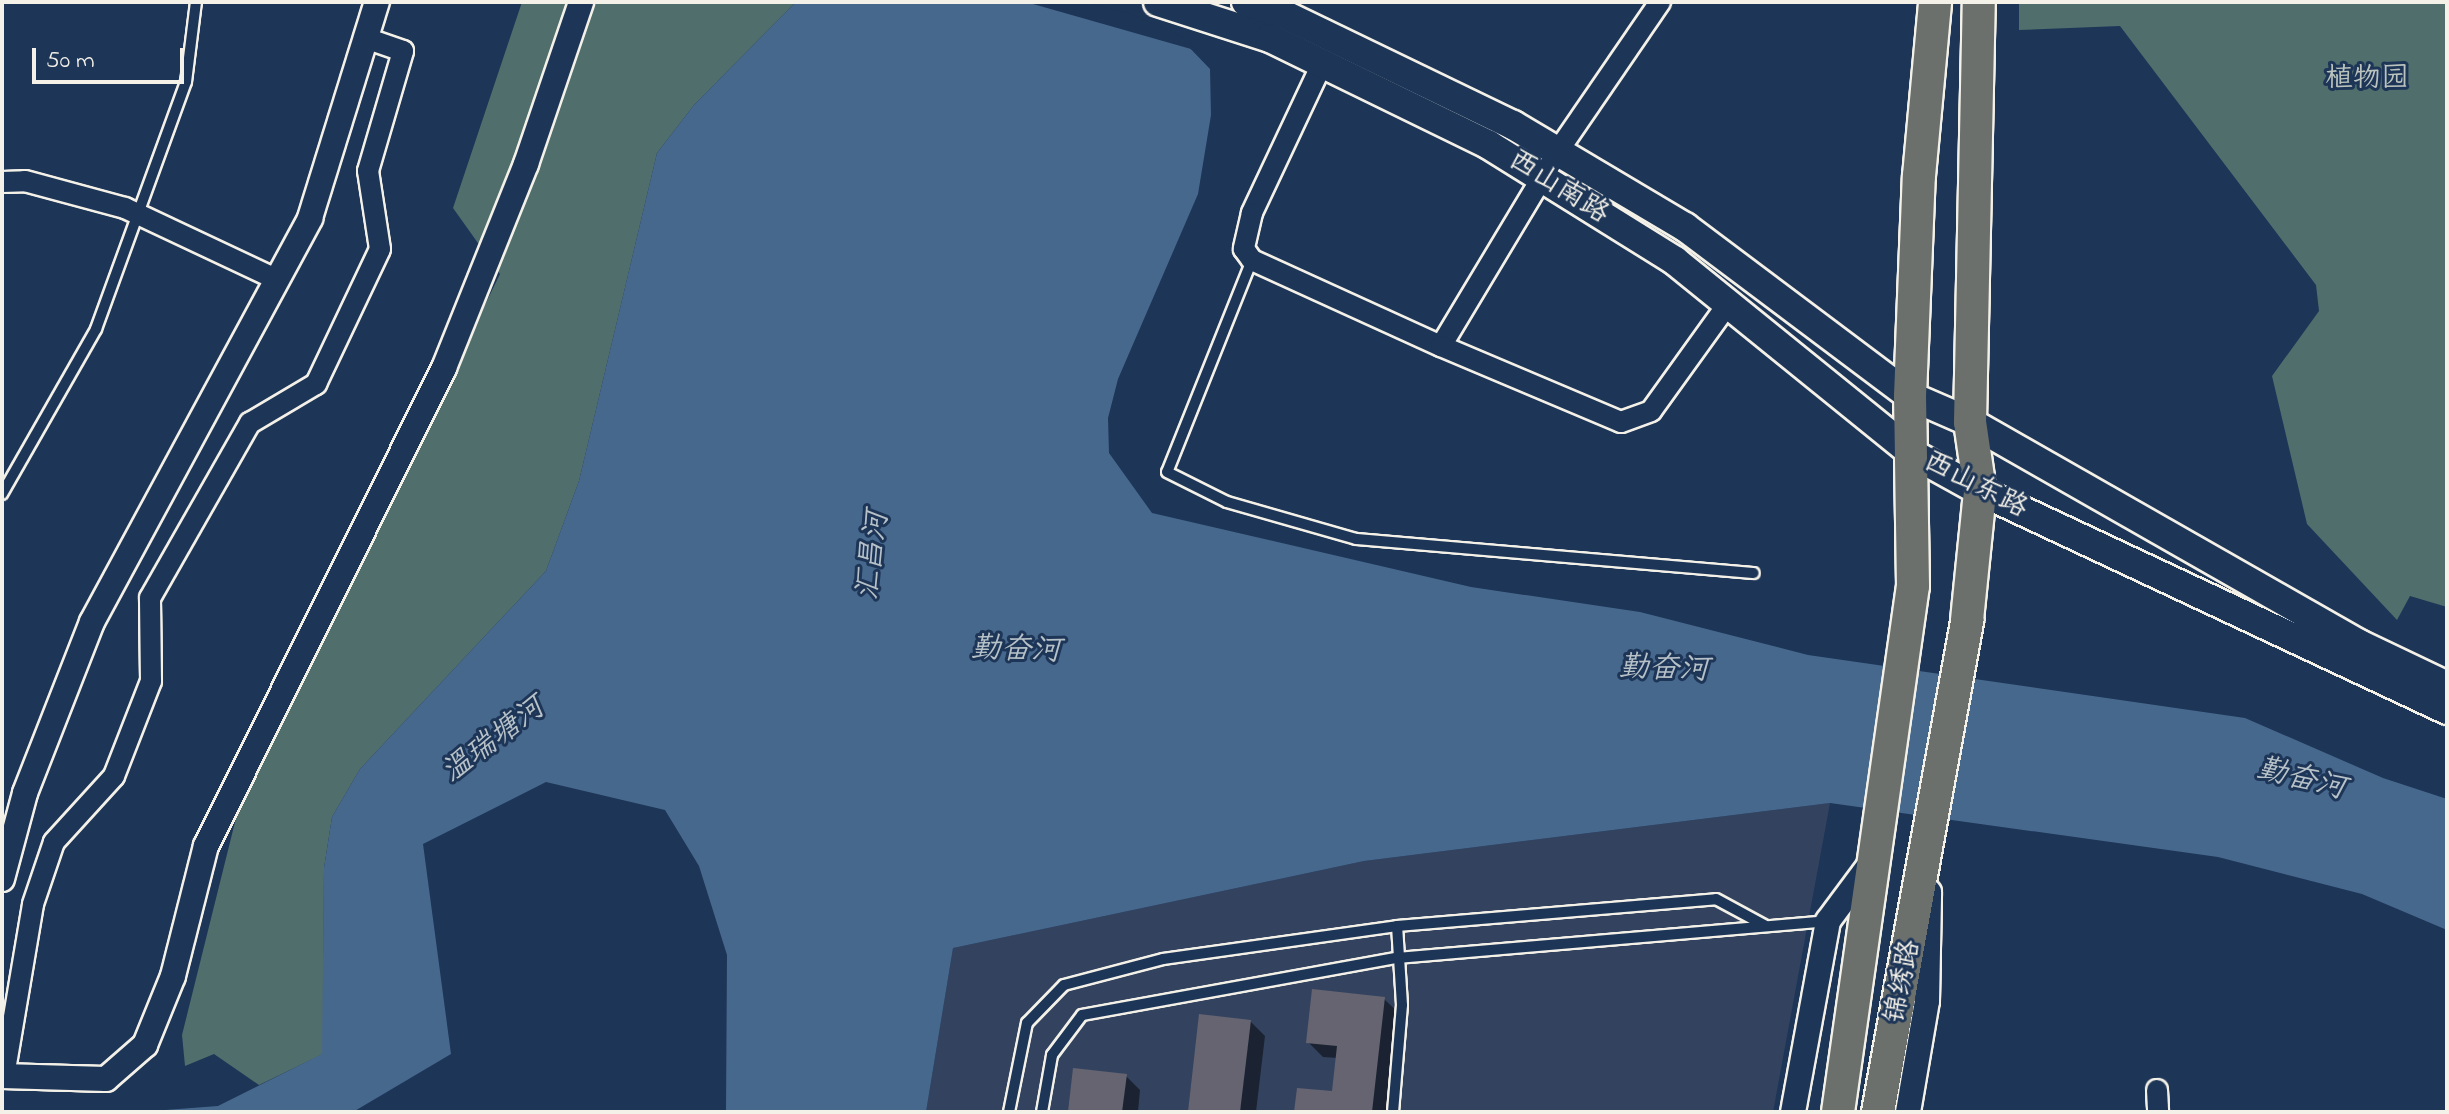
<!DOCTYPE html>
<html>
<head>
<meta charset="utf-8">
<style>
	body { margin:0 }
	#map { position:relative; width:2449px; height:1114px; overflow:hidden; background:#1d3557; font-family:"Indie Flower","LXGW WenKai TC",sans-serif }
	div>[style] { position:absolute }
	.built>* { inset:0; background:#33435f }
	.green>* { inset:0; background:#4f6e6c }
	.water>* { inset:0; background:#47688d }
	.pier>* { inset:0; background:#1d3557 }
	.shadow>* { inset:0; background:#0007 }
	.building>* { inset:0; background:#666471 }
	.roads { filter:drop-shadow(2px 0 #f4f1e8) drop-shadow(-2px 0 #f4f1e8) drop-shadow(0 2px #f4f1e8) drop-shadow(0 -2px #f4f1e8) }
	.service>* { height:10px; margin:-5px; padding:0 5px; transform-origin:5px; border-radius:5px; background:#1d3557 }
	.minor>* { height:20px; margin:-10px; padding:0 10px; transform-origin:10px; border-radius:10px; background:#1d3557 }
	.tertiary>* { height:24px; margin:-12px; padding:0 12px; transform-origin:12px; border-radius:12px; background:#1d3557 }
	.secondary>* { height:28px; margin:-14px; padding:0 14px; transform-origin:14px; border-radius:14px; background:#1d3557 }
	.primary>* { height:32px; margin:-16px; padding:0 16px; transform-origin:16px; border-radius:16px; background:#6b706d }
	span { translate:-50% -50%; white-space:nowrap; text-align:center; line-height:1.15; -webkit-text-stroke:6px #1d3557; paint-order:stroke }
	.park-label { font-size:28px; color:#bac3bd }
	.street-label { font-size:28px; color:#f4f1e8 }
	.water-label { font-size:30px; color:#b7c1c8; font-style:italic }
	.frame { position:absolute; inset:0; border:4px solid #f4f1e8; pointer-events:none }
	.scale { position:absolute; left:32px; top:48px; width:152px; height:36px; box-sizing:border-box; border:4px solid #f4f1e8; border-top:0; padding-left:10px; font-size:24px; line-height:28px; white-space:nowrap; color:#f4f1e8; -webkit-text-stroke:6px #1d3557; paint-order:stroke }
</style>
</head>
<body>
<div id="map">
	<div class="built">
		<div style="clip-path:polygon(1830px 803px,1773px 1112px,926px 1112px,953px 948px,1364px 861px)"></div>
	</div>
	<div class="green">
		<div style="clip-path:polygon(522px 2px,796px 2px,694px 105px,657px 153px,579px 481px,546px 571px,360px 769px,332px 817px,324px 868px,323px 1054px,259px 1085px,214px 1054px,185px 1066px,182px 1035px,238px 810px,500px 274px,453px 208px)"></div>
		<div style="clip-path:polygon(2019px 2px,2447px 2px,2447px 607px,2410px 596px,2397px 620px,2307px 524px,2272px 376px,2319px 311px,2316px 285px,2120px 26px,2019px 30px)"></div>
	</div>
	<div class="water">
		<div style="clip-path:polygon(796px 2px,1079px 2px,1184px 42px,1210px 69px,1211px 115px,1198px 194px,1118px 379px,1108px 418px,1109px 453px,1152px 513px,1471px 587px,1640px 612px,1808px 655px,2245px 718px,2383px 778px,2447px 799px,2447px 930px,2362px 894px,2218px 857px,1830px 803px,1364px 861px,953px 948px,926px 1112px,726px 1112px,727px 955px,699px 866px,665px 810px,546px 782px,423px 844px,451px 1054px,353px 1112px,139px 1112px,218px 1106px,322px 1054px,324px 868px,332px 817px,360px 769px,546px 571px,579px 481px,657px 153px,694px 105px)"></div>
	</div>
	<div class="pier">
		<div style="clip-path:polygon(1026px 2px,1085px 2px,1133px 15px,1186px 38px,1198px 51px)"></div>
	</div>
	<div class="shadow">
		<div style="clip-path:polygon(1384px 999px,1399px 1013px,1388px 1112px,1296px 1112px,1333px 1094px,1337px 1058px,1323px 1057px,1308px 1042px)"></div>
		<div style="clip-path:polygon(1250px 1021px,1265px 1036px,1256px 1112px,1190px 1112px)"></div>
		<div style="clip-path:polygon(1126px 1076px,1140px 1090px,1138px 1112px,1069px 1112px)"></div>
	</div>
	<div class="building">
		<div style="clip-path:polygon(1312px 989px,1385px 997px,1372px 1112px,1294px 1112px,1297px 1088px,1332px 1091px,1337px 1046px,1306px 1043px)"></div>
		<div style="clip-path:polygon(1199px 1014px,1251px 1020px,1240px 1112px,1188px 1112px)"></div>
		<div style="clip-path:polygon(1073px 1068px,1127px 1074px,1122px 1112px,1068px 1112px)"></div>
	</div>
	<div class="roads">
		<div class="service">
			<div style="left:1252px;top:260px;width:228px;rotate:111.8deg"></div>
			<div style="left:1167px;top:472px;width:67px;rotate:26.6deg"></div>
			<div style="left:1227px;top:502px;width:134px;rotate:16deg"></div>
			<div style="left:1356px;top:539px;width:399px;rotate:4.9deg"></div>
			<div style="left:2px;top:494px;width:190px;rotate:-60.3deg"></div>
			<div style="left:96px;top:329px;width:263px;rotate:-70deg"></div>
			<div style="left:186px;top:82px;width:81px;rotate:-82.9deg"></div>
			<div style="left:1009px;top:1112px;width:91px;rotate:-78.6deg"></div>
			<div style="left:1027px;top:1023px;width:53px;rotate:-45.8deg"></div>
			<div style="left:1064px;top:985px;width:102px;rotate:-14.7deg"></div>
			<div style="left:1163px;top:959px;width:236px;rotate:-8deg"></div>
			<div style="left:1397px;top:926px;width:320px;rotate:-4.8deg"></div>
			<div style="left:1716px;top:899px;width:55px;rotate:28.4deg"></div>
			<div style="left:1042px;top:1112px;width:58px;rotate:-80deg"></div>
			<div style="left:1052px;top:1055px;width:50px;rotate:-53.1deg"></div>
			<div style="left:1082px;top:1015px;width:320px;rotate:-10.3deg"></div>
			<div style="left:1397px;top:958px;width:431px;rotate:-4.9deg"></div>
			<div style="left:1393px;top:1112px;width:107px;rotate:-85.2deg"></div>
			<div style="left:1402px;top:1005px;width:79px;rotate:-93.6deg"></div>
		</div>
		<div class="minor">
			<div style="left:1322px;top:64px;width:165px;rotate:115.2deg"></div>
			<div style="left:1252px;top:213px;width:37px;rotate:103deg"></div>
			<div style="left:1244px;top:249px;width:14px;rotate:54deg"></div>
			<div style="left:1252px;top:260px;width:208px;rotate:24.5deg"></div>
			<div style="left:1441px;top:346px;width:227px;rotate:-59deg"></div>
			<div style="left:1558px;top:151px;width:181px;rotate:-55.6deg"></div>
			<div style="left:2px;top:182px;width:23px;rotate:-2deg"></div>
			<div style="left:25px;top:181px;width:104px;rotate:15.1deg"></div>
			<div style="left:125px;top:208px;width:169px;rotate:25.2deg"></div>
			<div style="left:1441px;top:346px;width:195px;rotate:22.9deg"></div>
			<div style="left:1621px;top:422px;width:32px;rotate:-20deg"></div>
			<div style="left:1651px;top:411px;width:132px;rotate:-54.3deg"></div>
			<div style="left:4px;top:1076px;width:174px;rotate:-80.4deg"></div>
			<div style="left:33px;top:904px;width:65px;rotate:-71.3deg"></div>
			<div style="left:54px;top:842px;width:89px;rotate:-47.7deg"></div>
			<div style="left:114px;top:776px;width:102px;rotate:-68.7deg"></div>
			<div style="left:151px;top:681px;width:83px;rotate:-90.7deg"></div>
			<div style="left:150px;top:598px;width:202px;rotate:-60.3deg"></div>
			<div style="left:250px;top:423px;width:77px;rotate:-30.6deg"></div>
			<div style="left:316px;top:384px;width:149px;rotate:-64.6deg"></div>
			<div style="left:380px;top:249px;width:79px;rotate:-98.7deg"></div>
			<div style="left:368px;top:171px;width:125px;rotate:-73.7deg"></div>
			<div style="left:403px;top:51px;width:39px;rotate:-161deg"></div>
			<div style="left:2157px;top:1090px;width:22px;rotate:87deg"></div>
		</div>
		<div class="tertiary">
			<div style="left:2px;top:879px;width:89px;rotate:-75deg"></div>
			<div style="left:25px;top:793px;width:184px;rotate:-68.6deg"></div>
			<div style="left:92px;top:622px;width:459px;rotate:-61.6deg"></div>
			<div style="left:310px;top:218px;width:226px;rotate:-72.8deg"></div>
			<div style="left:2px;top:1076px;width:104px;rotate:1.7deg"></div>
			<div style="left:106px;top:1079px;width:52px;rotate:-41.1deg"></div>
			<div style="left:145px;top:1045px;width:74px;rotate:-67.9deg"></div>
			<div style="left:173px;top:976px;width:134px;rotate:-75.8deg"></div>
			<div style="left:206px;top:846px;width:534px;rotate:-63.53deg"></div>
			<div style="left:444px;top:368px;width:220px;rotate:-68.1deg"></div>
			<div style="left:526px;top:164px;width:171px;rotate:-71.2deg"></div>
			<div style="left:1793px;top:1112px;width:194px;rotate:-79.6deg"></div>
			<div style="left:1828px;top:921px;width:77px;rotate:-53.4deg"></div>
			<div style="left:1908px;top:1112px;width:113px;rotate:-80.3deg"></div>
			<div style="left:1927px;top:1001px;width:109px;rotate:-88.9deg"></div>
		</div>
		<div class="secondary">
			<div style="left:1158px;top:2px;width:118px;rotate:17.8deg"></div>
			<div style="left:1270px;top:38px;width:244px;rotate:26deg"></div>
			<div style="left:1489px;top:145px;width:219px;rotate:31.9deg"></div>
			<div style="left:1675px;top:261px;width:306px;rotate:39deg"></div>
			<div style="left:1913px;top:454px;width:77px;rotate:28.9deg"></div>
			<div style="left:1980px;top:491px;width:516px;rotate:25.12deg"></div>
			<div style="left:1246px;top:2px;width:41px;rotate:18.4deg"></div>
			<div style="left:1285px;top:15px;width:253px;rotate:25.8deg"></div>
			<div style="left:1513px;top:125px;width:200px;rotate:30.7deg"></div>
			<div style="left:1685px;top:227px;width:281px;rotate:36.9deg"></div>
			<div style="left:1910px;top:396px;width:65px;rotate:23.4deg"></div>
			<div style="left:1970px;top:422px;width:448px;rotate:29.7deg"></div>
			<div style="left:2359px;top:644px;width:98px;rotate:25.5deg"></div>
		</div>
		<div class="primary">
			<div style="left:1838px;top:1112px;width:531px;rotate:-81.89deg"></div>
			<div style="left:1913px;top:586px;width:190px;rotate:-90.9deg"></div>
			<div style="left:1910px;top:396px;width:220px;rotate:-87.7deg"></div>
			<div style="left:1919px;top:176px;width:175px;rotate:-84.7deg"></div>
			<div style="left:1878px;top:1112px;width:500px;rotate:-79.7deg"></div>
			<div style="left:1967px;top:620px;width:130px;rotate:-84.2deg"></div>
			<div style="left:1980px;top:491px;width:70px;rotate:-98.2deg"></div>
			<div style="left:1970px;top:422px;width:420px;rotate:-88.8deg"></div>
		</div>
	</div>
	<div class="park-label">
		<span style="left:2367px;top:80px">植物园</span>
	</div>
	<div class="street-label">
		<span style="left:1558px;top:188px;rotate:32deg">西山南路</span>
		<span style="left:1975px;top:486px;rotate:27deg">西山东路</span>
		<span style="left:1904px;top:982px;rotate:-79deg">锦绣路</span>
	</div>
	<div class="water-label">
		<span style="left:874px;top:556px;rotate:-83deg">汇昌河</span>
		<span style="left:1016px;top:651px;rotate:2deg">勤奋河</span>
		<span style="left:1664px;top:670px;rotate:2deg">勤奋河</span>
		<span style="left:494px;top:741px;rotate:-37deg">温瑞塘河</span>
		<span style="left:2301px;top:780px;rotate:14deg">勤奋河</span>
	</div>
	<div class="frame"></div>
	<div class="scale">50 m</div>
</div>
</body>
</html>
